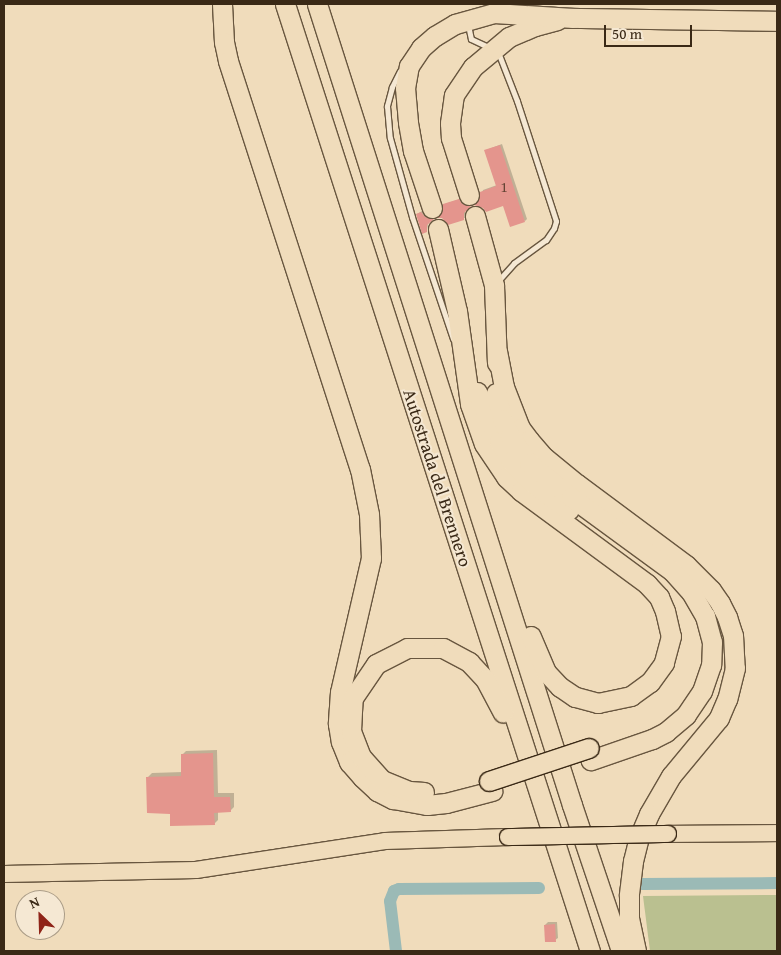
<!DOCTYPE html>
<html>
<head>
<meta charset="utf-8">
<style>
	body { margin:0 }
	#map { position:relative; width:781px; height:955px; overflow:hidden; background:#f0dcbb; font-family:"Gentium Book Plus",serif }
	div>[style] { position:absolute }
	.green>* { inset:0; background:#bac090 }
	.shadow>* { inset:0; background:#0003 }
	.canal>* { height:12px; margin:-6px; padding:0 6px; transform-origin:6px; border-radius:6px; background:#9bbab6 }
	.building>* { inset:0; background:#e4958d }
	.roads { filter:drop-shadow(1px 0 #68563f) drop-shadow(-1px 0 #68563f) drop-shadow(0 1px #68563f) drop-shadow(0 -1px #68563f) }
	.lane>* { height:5px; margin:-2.5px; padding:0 2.5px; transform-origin:2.5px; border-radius:2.5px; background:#f5e8d3 }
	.primary>* { height:16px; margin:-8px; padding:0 8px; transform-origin:8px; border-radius:8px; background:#f0dcbb }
	.highway>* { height:19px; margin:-9.5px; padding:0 9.5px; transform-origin:9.5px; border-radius:9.5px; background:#f0dcbb }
	.bridges { filter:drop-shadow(1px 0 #3a2916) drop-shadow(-1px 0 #3a2916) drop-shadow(0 1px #3a2916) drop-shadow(0 -1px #3a2916) }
	.primary-bridge>* { height:16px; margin:-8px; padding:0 8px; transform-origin:8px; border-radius:8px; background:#f0dcbb }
	.highway-bridge>* { height:19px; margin:-9.5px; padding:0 9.5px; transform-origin:9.5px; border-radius:9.5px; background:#f0dcbb }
	span { translate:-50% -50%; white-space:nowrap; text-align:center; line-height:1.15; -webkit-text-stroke:4px #f5e8d3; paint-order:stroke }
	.number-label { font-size:15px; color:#644434 }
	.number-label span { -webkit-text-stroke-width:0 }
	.street-label { font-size:18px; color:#3a2916 }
	.frame { position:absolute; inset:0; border:5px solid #3a2916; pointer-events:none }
	.north { position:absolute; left:15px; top:890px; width:50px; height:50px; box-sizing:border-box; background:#f5e8d3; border:1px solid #aa9c87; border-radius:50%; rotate:336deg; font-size:14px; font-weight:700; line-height:20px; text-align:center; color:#3a2916 }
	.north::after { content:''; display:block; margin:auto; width:18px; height:22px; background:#8f2418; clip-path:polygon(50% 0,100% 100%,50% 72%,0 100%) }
	.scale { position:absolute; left:604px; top:25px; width:88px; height:22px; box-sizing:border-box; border:2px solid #3a2916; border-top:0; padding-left:6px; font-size:15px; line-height:18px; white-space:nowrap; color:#3a2916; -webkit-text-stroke:4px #f5e8d3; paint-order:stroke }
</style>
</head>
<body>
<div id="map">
	<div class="green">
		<div style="clip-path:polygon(777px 895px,777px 951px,650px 951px,643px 896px)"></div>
	</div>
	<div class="shadow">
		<div style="clip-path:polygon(502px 144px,527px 219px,525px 221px,504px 205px,481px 198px,483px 190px,497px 185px,486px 150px)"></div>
		<div style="clip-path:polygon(460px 199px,463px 203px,470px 205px,465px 211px,465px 218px,442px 217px,445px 204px)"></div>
		<div style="clip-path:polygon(422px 211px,426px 216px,433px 218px,428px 223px,427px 231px,417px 214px)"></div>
		<div style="clip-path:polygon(217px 750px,218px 793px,234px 793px,234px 807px,230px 811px,218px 811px,218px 820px,214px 824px,171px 812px,148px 777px,152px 773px,183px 772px,182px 755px,186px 751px)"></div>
		<div style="clip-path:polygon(548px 922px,557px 922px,558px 938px,555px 940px,545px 925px)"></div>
	</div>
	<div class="canal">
		<div style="left:642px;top:884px;width:135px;rotate:-0.4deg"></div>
		<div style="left:396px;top:951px;width:50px;rotate:-96.8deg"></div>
		<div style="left:390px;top:901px;width:11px;rotate:-68deg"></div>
		<div style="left:394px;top:891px;width:5px;rotate:-22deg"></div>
		<div style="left:399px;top:889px;width:140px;rotate:-0.4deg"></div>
	</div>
	<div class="building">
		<div style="clip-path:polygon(500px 145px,525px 222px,510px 227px,503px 206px,486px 212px,483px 208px,474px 205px,480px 198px,480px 192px,496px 186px,484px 150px)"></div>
		<div style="clip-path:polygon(459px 199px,462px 204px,471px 206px,464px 213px,464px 220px,448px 225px,442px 218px,437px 218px,443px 211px,443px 204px)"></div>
		<div style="clip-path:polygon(421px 212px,425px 217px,434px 219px,427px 225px,427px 232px,422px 234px,416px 214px)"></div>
		<div style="clip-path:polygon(213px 753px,214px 797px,230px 797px,231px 812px,214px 813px,215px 825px,170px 826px,170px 814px,147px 813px,146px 777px,181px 776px,181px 754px)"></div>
		<div style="clip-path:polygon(555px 924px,556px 942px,545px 942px,544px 925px)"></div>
	</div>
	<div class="roads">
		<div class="lane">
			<div style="left:468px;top:25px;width:14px;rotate:78deg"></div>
			<div style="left:471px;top:39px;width:21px;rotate:25deg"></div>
			<div style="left:400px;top:71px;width:18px;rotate:117deg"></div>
			<div style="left:392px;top:87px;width:20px;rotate:105deg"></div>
			<div style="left:387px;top:106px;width:32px;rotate:85deg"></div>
			<div style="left:390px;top:138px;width:82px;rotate:74.4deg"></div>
			<div style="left:412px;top:217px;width:129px;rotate:71.4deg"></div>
			<div style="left:498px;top:281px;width:24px;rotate:-48deg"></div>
			<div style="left:514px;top:263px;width:39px;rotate:-36deg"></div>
			<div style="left:546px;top:240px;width:14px;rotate:-56deg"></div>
			<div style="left:554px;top:228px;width:7px;rotate:-74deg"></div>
			<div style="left:556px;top:221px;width:126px;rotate:-108deg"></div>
			<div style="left:517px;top:101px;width:53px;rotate:-111.2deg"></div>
		</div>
		<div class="primary">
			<div style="left:668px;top:834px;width:109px;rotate:-0.5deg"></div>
			<div style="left:4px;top:874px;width:192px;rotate:-1.2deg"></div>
			<div style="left:196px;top:870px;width:191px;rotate:-8.7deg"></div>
			<div style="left:385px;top:841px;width:123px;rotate:-1.9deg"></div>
		</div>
		<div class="highway">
			<div style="left:222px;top:4px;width:38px;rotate:87deg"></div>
			<div style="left:224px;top:42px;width:19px;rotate:78deg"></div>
			<div style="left:228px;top:61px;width:429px;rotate:72.1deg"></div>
			<div style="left:360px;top:469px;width:46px;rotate:78.7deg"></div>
			<div style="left:369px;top:514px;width:44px;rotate:87.4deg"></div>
			<div style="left:371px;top:558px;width:138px;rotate:103deg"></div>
			<div style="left:340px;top:692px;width:32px;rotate:94deg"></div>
			<div style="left:338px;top:724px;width:18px;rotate:81deg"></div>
			<div style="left:341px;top:742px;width:22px;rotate:68deg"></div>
			<div style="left:349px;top:762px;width:20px;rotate:49deg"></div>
			<div style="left:362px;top:777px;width:21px;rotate:43deg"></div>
			<div style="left:377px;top:791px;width:18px;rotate:27deg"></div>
			<div style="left:393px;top:799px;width:35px;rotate:10deg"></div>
			<div style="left:427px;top:805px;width:19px;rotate:-6deg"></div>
			<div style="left:446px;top:803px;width:48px;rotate:-14.6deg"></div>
			<div style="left:285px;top:4px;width:995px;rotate:72.15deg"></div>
			<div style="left:317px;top:4px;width:841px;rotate:72.34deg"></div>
			<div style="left:572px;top:805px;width:154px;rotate:71.4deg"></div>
			<div style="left:469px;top:195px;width:60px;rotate:-107.5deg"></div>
			<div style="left:451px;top:138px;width:15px;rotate:-94deg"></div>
			<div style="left:450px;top:123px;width:28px;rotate:-82deg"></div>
			<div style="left:454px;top:95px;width:34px;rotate:-56deg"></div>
			<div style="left:473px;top:67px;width:47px;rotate:-39.8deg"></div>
			<div style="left:509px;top:37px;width:28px;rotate:-23deg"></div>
			<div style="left:535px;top:26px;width:23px;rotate:-15deg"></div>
			<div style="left:432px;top:208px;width:60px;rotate:-108.4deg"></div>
			<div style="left:413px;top:151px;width:29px;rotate:-100deg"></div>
			<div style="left:408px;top:122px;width:34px;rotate:-95deg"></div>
			<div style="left:405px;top:88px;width:22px;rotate:-80deg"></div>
			<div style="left:409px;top:66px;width:22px;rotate:-56deg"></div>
			<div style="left:421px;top:48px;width:18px;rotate:-41deg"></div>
			<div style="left:435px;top:36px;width:23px;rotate:-31deg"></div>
			<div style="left:455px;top:24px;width:41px;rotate:-15.8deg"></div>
			<div style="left:494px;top:13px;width:79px;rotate:3.6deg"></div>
			<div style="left:573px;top:18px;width:204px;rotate:0.8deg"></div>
			<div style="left:475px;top:216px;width:72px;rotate:74.6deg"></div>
			<div style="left:494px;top:285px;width:78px;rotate:87.8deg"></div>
			<div style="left:438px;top:229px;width:84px;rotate:77deg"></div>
			<div style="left:457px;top:311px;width:94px;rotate:82deg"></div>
			<div style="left:470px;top:404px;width:42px;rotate:70.7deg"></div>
			<div style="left:484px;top:444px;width:40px;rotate:56deg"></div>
			<div style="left:506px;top:477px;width:21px;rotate:43deg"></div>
			<div style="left:521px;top:491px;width:157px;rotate:36.4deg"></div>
			<div style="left:647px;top:584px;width:18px;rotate:47deg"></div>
			<div style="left:659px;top:597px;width:15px;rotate:67deg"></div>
			<div style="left:665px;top:611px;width:26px;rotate:77deg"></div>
			<div style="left:671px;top:636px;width:28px;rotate:105deg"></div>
			<div style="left:664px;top:663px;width:24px;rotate:126deg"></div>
			<div style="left:650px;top:682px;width:24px;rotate:144deg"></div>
			<div style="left:631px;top:696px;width:34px;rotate:168deg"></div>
			<div style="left:598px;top:703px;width:24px;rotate:-165deg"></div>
			<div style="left:575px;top:697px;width:18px;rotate:-146deg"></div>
			<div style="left:560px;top:687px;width:21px;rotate:-133deg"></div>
			<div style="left:546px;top:672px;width:39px;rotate:-113deg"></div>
			<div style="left:497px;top:351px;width:37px;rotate:79deg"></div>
			<div style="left:504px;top:387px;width:44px;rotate:68.7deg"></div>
			<div style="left:520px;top:428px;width:15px;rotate:53deg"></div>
			<div style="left:529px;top:440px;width:23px;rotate:49deg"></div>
			<div style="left:544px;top:457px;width:43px;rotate:39.3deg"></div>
			<div style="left:577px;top:484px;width:136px;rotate:36.6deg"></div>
			<div style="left:686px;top:565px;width:35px;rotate:45deg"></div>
			<div style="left:711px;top:590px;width:16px;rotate:55deg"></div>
			<div style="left:720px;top:603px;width:16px;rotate:63deg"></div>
			<div style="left:727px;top:617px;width:19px;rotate:72deg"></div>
			<div style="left:733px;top:635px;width:33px;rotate:87deg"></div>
			<div style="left:735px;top:668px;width:32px;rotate:104deg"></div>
			<div style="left:727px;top:699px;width:21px;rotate:113deg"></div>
			<div style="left:719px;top:718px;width:75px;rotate:129.6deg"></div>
			<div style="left:671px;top:776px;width:44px;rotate:120.1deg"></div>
			<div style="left:649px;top:814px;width:25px;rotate:113deg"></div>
			<div style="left:639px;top:837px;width:25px;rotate:104deg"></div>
			<div style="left:633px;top:861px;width:35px;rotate:97deg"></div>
			<div style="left:629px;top:896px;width:22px;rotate:90deg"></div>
			<div style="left:629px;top:918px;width:34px;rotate:78deg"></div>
			<div style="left:477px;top:392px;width:54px;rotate:65.8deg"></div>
			<div style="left:499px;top:441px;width:23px;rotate:59deg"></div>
			<div style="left:511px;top:461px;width:34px;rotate:45deg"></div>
			<div style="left:535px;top:485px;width:42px;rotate:36.3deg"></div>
			<div style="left:496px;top:393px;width:27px;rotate:77deg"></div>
			<div style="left:502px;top:419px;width:19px;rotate:65deg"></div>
			<div style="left:510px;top:436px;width:33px;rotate:55deg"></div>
			<div style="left:529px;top:463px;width:54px;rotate:39deg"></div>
			<div style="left:571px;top:497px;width:125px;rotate:36.2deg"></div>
			<div style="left:672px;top:571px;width:28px;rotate:48deg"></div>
			<div style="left:691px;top:592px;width:28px;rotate:60deg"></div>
			<div style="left:705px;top:616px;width:27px;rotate:75deg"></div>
			<div style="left:712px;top:642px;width:23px;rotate:92deg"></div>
			<div style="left:711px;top:665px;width:28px;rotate:109deg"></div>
			<div style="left:702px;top:691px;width:29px;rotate:124deg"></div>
			<div style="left:686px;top:715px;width:26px;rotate:140deg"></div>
			<div style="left:666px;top:732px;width:16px;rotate:153deg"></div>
			<div style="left:652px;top:739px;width:65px;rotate:161deg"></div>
			<div style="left:424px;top:792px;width:15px;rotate:-176deg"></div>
			<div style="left:409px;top:791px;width:29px;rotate:-158deg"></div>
			<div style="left:382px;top:780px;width:31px;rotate:-132deg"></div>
			<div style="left:361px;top:757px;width:28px;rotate:-111deg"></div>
			<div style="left:351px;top:731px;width:33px;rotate:-87deg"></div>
			<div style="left:353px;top:698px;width:41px;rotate:-55.9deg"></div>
			<div style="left:376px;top:664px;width:35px;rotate:-27deg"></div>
			<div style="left:407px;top:648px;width:36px"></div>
			<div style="left:443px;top:648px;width:30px;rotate:28deg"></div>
			<div style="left:469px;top:662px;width:23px;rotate:47deg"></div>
			<div style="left:485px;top:679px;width:38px;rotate:62deg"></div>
		</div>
	</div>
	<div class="bridges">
		<div class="primary-bridge">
			<div style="left:508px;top:837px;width:160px;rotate:-1.1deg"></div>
		</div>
		<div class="highway-bridge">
			<div style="left:489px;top:781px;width:105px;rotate:-18.3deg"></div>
		</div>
	</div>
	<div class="number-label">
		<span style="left:504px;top:187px">1</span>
	</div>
	<div class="street-label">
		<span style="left:437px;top:478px;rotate:72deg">Autostrada del Brennero</span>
	</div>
	<div class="frame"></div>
	<div class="north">N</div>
	<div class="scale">50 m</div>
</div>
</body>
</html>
